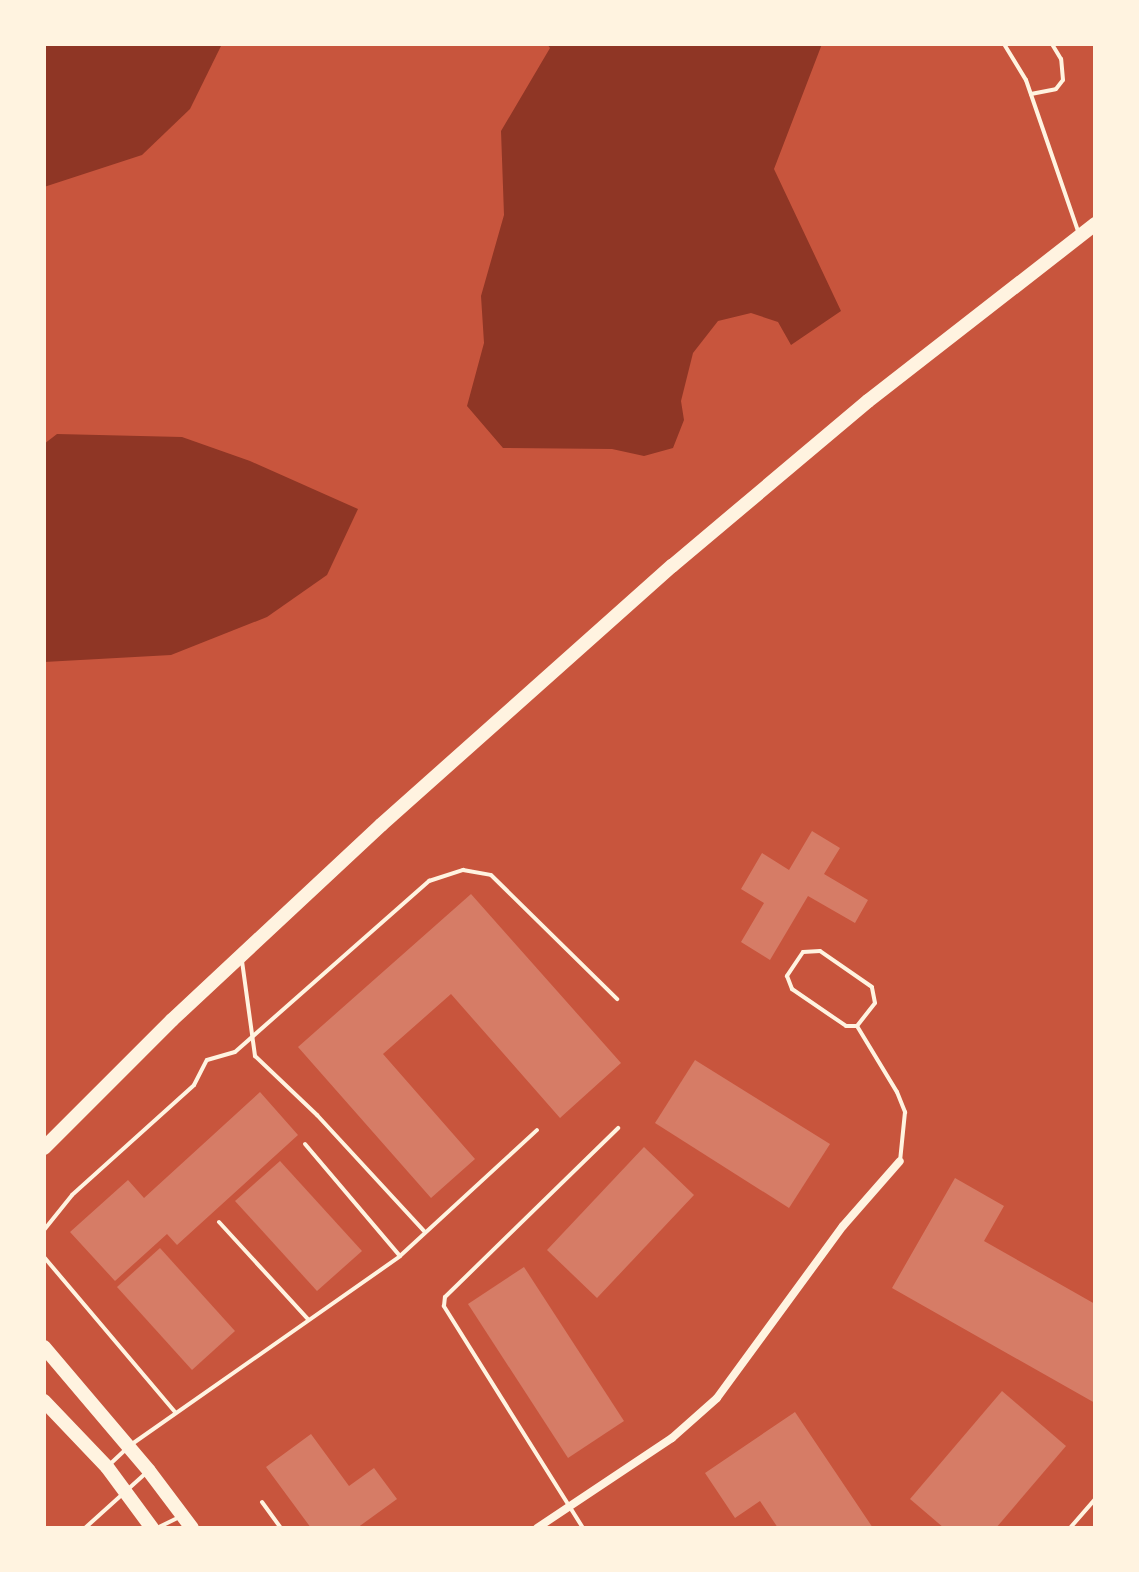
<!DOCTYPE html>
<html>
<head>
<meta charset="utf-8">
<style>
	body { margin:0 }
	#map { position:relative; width:1139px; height:1572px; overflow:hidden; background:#c8553d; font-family:Quicksand,sans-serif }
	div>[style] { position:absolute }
	.water>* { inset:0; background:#8f3625 }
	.building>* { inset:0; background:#d67c66 }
	.service>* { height:4px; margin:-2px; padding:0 2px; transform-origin:2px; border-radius:2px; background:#fff3e0 }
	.minor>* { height:8px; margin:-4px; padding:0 4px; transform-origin:4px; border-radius:4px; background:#fff3e0 }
	.primary>* { height:14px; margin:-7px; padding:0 7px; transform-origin:7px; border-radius:7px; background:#fff3e0 }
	span { translate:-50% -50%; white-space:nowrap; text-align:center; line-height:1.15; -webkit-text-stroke:6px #fff3e0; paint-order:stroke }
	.frame { position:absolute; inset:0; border:46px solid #fff3e0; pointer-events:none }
</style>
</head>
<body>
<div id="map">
	<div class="water">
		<div style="clip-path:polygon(44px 44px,222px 44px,190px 109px,142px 155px,44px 187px)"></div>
		<div style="clip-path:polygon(547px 44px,822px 44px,774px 169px,841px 311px,791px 345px,778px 322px,751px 313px,718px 321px,693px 353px,681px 401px,684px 420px,673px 448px,644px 456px,612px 449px,503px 448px,467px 406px,484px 343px,481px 296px,504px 215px,501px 131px,550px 48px)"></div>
		<div style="clip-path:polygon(57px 434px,182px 437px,250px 461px,358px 509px,327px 575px,267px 617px,171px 655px,44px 662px,44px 444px)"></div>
	</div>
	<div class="building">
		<div style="clip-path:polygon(812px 831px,840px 848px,824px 874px,868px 900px,855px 923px,808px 896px,770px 960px,741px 942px,764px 903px,741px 889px,762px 853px,789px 870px)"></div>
		<div style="clip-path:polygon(471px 894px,621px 1063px,560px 1118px,451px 994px,383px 1054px,475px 1159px,431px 1198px,298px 1047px)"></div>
		<div style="clip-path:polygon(695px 1060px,830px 1144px,789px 1208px,655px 1123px)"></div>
		<div style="clip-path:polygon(260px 1092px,298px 1135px,177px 1245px,167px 1234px,115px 1281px,70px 1232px,128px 1180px,144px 1198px)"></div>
		<div style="clip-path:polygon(644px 1147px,694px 1195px,597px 1298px,547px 1250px)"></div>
		<div style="clip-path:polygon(280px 1161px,362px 1251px,317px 1291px,235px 1201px)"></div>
		<div style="clip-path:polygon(955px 1178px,1004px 1206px,984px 1241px,1095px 1304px,1095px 1403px,892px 1288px)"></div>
		<div style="clip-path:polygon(160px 1248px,235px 1331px,192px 1370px,117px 1287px)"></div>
		<div style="clip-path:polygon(524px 1267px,624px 1421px,568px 1458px,468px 1304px)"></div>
		<div style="clip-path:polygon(1002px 1391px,1066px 1446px,996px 1528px,944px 1528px,910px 1499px)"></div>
		<div style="clip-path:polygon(795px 1412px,873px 1528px,778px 1528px,760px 1501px,735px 1518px,705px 1473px)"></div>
		<div style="clip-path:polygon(311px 1434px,349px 1486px,374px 1468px,397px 1499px,357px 1528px,311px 1528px,266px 1467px)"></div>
	</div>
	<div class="service">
		<div style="left:1004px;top:44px;width:42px;rotate:58.6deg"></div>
		<div style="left:1026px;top:80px;width:163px;rotate:71deg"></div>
		<div style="left:1031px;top:94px;width:25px;rotate:-11deg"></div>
		<div style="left:1056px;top:89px;width:11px;rotate:-52deg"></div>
		<div style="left:1063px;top:80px;width:21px;rotate:-95deg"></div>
		<div style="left:1061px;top:59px;width:17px;rotate:-121deg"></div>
		<div style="left:242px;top:961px;width:96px;rotate:82.2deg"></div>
		<div style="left:255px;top:1056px;width:86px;rotate:43.6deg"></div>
		<div style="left:317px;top:1115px;width:159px;rotate:47.3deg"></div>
		<div style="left:857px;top:1026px;width:29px;rotate:-52deg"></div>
		<div style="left:875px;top:1003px;width:16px;rotate:-101deg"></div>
		<div style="left:872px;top:987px;width:63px;rotate:-145.3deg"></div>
		<div style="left:820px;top:951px;width:17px;rotate:177deg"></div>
		<div style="left:803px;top:952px;width:29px;rotate:124deg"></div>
		<div style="left:787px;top:976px;width:14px;rotate:69deg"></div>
		<div style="left:792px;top:989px;width:65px;rotate:34.4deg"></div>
		<div style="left:846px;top:1026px;width:11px"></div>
		<div style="left:857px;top:1026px;width:77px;rotate:58.8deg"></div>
		<div style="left:897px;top:1092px;width:22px;rotate:68deg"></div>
		<div style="left:905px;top:1112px;width:49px;rotate:95.8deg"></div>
		<div style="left:305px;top:1144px;width:145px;rotate:49.7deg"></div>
		<div style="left:219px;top:1222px;width:132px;rotate:47.5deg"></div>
		<div style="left:44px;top:1230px;width:45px;rotate:-51.3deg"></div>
		<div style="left:72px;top:1195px;width:164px;rotate:-42deg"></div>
		<div style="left:194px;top:1085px;width:28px;rotate:-63deg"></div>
		<div style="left:207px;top:1060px;width:29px;rotate:-16deg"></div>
		<div style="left:235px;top:1052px;width:259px;rotate:-41.4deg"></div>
		<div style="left:429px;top:881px;width:36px;rotate:-18deg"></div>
		<div style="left:463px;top:870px;width:28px;rotate:10deg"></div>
		<div style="left:491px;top:875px;width:177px;rotate:44.5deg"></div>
		<div style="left:44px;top:1257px;width:203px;rotate:49.8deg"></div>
		<div style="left:132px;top:1444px;width:327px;rotate:-35deg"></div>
		<div style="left:400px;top:1256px;width:186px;rotate:-42.6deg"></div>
		<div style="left:108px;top:1466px;width:23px;rotate:-43deg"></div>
		<div style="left:262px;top:1502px;width:32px;rotate:54deg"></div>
		<div style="left:85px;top:1528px;width:84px;rotate:-42.1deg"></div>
		<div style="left:157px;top:1528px;width:25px;rotate:-26deg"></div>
		<div style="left:583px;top:1528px;width:262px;rotate:-122.1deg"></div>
		<div style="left:444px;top:1306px;width:9px;rotate:-84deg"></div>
		<div style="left:445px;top:1297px;width:242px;rotate:-44.3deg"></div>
		<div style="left:1070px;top:1528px;width:38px;rotate:-49deg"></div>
	</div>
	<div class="minor">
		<div style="left:537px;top:1528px;width:162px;rotate:-33.7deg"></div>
		<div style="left:672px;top:1438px;width:60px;rotate:-41.6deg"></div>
		<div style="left:717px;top:1398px;width:213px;rotate:-53.8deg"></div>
		<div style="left:843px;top:1226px;width:86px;rotate:-48.8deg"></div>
	</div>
	<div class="primary">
		<div style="left:44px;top:1148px;width:181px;rotate:-45deg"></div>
		<div style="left:172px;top:1020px;width:286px;rotate:-43deg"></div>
		<div style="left:381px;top:825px;width:390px;rotate:-41.7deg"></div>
		<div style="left:672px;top:566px;width:256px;rotate:-40.1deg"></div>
		<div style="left:868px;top:401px;width:288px;rotate:-37.9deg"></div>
		<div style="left:44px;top:1347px;width:162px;rotate:49.7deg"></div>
		<div style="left:149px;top:1471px;width:71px;rotate:53deg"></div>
		<div style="left:44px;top:1401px;width:91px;rotate:46.3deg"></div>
		<div style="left:107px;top:1467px;width:76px;rotate:53.6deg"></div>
	</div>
	<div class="frame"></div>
</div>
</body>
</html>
